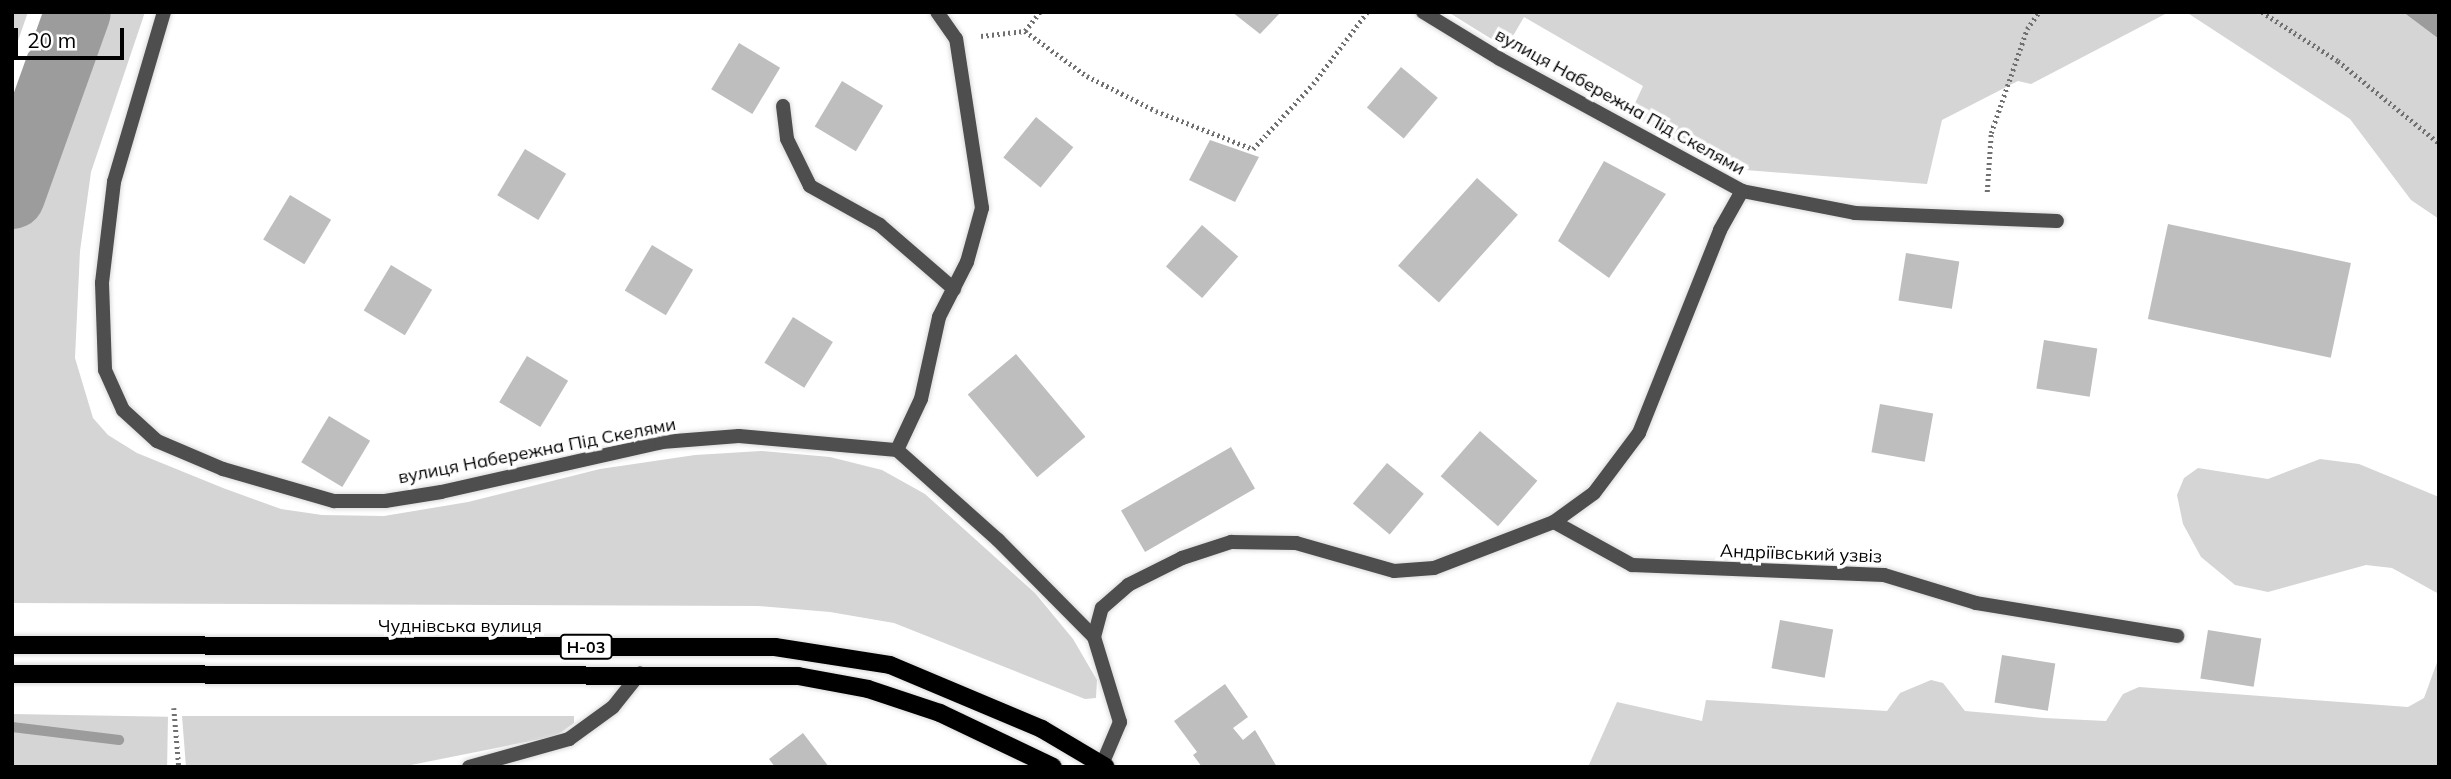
<!DOCTYPE html>
<meta charset="utf-8">
<style>
body{margin:0}
#map{position:relative;width:2451px;height:779px;overflow:hidden;background:#fff;font-family:Mulish,sans-serif}
div>[style]{position:absolute}
.green>*{inset:0;background:#d5d5d5;transform-origin:0 0}
.water>*{inset:0;background:#9c9c9c}
.stream>*{height:10px;margin:-5px;padding:0 5px;transform-origin:5px;border-radius:5px;background:#9c9c9c}
.river>*{height:66px;margin:-33px;padding:0 33px;transform-origin:33px;border-radius:33px;background:#9c9c9c}
.building>*{inset:0;background:#bebebe;transform-origin:0 0}
.path>*{height:4.5px;margin-top:-2.25px;transform-origin:0;background:repeating-linear-gradient(90deg,#707070 0 2px,transparent 0 5.5px)}
.roads{filter:drop-shadow(0 0 2px #dbdbdb) drop-shadow(0 0 2px #dbdbdb)}
.lane>*{height:14px;margin:-7px;padding:0 7px;transform-origin:7px;border-radius:7px;background:#4e4e4e}
.street>*{height:14px;margin:-7px;padding:0 7px;transform-origin:7px;border-radius:7px;background:#4e4e4e}
.primary>*{height:18px;margin:-9px;padding:0 9px;transform-origin:9px;border-radius:9px;background:#000}
span{translate:-50% -50%;white-space:nowrap;text-align:center;line-height:1.15;-webkit-text-stroke:7px #fff;paint-order:stroke}
.shield-label span{padding:2px 5px;background:#fff;border:2px solid;border-radius:5px;-webkit-text-stroke-width:0}
.shield-label{font-size:16px;color:#000;font-weight:700}
.street-label{font-size:18px;color:#000}
.frame{position:absolute;inset:0;border:14px solid #000;pointer-events:none}
.scale{position:absolute;left:14px;top:28px;width:110px;height:32px;box-sizing:border-box;border:4px solid #000;border-top:0;padding-left:9px;font-size:21px;line-height:24px;white-space:nowrap;color:#000;-webkit-text-stroke:5px #fff;paint-order:stroke}
</style>
<div id="map">
<div class="green">
<i style="clip-path:polygon(12px 12px,28px 12px,12px 58px)"></i>
<i style="clip-path:polygon(104px 12px,145px 12px,91px 172px,80px 251px,75px 358px,93px 418px,108px 435px,137px 453px,223px 488px,281px 509px,322px 515px,384px 516px,468px 502px,600px 469px,695px 455px,761px 451px,830px 457px,882px 470px,925px 494px,1035px 593px,1073px 639px,1097px 680px,1096px 698px,1085px 699px,894px 623px,830px 612px,758px 606px,12px 603px,12px 220px,38px 188px,54px 104px)"></i>
<i style="clip-path:polygon(1448px 12px,2169px 12px,2031px 84px,2018px 81px,1942px 120px,1927px 184px,1733px 169px,1702px 157px,1630px 114px,1643px 86px,1524px 17px,1506px 48px)"></i>
<i style="clip-path:polygon(2186px 12px,2403px 12px,2439px 39px,2439px 219px,2411px 200px,2350px 119px)"></i>
<i style="clip-path:polygon(2320px 459px,2359px 464px,2439px 497px,2439px 594px,2392px 568px,2366px 565px,2268px 592px,2235px 585px,2201px 557px,2183px 524px,2177px 495px,2184px 478px,2198px 468px,2268px 479px)"></i>
<i style="clip-path:polygon(2439px 657px,2439px 767px,1588px 767px,1617px 702px,1702px 721px,1706px 700px,1887px 711px,1900px 693px,1931px 680px,1943px 683px,1965px 711px,2044px 718px,2106px 721px,2123px 694px,2139px 687px,2408px 707px,2424px 698px)"></i>
<i style="left:12px;top:714px;width:156px;height:53px;rotate:1deg"></i>
<i style="clip-path:polygon(182px 716px,574px 716px,574px 723px,556px 736px,401px 767px,186px 767px)"></i>
</div>
<div class="water">
<i style="clip-path:polygon(2403px 12px,2439px 12px,2439px 39px)"></i>
</div>
<div class="stream">
<i style="left:12px;top:727px;width:108px;rotate:6.9deg"></i>
</div>
<div class="river">
<i style="left:12px;top:196px;width:195px;rotate:-70.3deg"></i>
</div>
<div class="building">
<i style="clip-path:polygon(1232px 12px,1281px 12px,1260px 34px)"></i>
<i style="left:739px;top:43px;width:48px;height:54px;rotate:31deg"></i>
<i style="left:1401px;top:67px;width:48px;height:53px;rotate:40deg"></i>
<i style="left:842px;top:81px;width:48px;height:53px;rotate:31deg"></i>
<i style="left:1036px;top:117px;width:48px;height:52px;rotate:39deg"></i>
<i style="clip-path:polygon(1210px 140px,1259px 157px,1235px 202px,1189px 180px)"></i>
<i style="left:525px;top:149px;width:48px;height:54px;rotate:31deg"></i>
<i style="clip-path:polygon(1604px 161px,1666px 194px,1609px 278px,1558px 241px)"></i>
<i style="left:1477px;top:178px;width:55px;height:118px;rotate:42deg"></i>
<i style="left:290px;top:195px;width:48px;height:52px;rotate:31deg"></i>
<i style="left:2168px;top:224px;width:187px;height:97px;rotate:12deg"></i>
<i style="left:1202px;top:225px;width:48px;height:55px;rotate:41deg"></i>
<i style="left:652px;top:245px;width:48px;height:53px;rotate:31deg"></i>
<i style="left:1906px;top:253px;width:54px;height:48px;rotate:9deg"></i>
<i style="left:391px;top:265px;width:48px;height:53px;rotate:31deg"></i>
<i style="left:793px;top:317px;width:47px;height:54px;rotate:32deg"></i>
<i style="left:2044px;top:340px;width:54px;height:49px;rotate:9deg"></i>
<i style="left:1016px;top:354px;width:108px;height:63px;rotate:50deg"></i>
<i style="left:527px;top:356px;width:48px;height:54px;rotate:31deg"></i>
<i style="left:1880px;top:404px;width:54px;height:49px;rotate:10deg"></i>
<i style="left:329px;top:416px;width:48px;height:54px;rotate:31deg"></i>
<i style="left:1480px;top:431px;width:76px;height:60px;rotate:41deg"></i>
<i style="left:1231px;top:447px;width:48px;height:127px;rotate:60deg"></i>
<i style="left:1387px;top:463px;width:48px;height:53px;rotate:40deg"></i>
<i style="left:1780px;top:620px;width:54px;height:49px;rotate:10deg"></i>
<i style="left:2208px;top:630px;width:54px;height:49px;rotate:9deg"></i>
<i style="left:2002px;top:655px;width:54px;height:48px;rotate:9deg"></i>
<i style="clip-path:polygon(1225px 684px,1248px 717px,1233px 728px,1243px 740px,1255px 730px,1277px 767px,1202px 767px,1193px 755px,1197px 752px,1174px 721px)"></i>
<i style="clip-path:polygon(803px 733px,829px 767px,775px 767px,769px 759px)"></i>
</div>
<div class="path">
<i style="left:2262px;top:12px;width:90px;rotate:32.8deg"></i>
<i style="left:2338px;top:61px;width:130px;rotate:39.1deg"></i>
<i style="left:1025px;top:31px;width:77px;rotate:36deg"></i>
<i style="left:1087px;top:76px;width:77px;rotate:26.9deg"></i>
<i style="left:1156px;top:111px;width:104px;rotate:21.4deg"></i>
<i style="left:1253px;top:149px;width:88px;rotate:-47.3deg"></i>
<i style="left:1313px;top:84px;width:90px;rotate:-53.1deg"></i>
<i style="left:981px;top:36px;width:44px;rotate:-6.5deg"></i>
<i style="left:1025px;top:31px;width:24px;rotate:-52deg"></i>
<i style="left:1987px;top:192px;width:59px;rotate:-86.1deg"></i>
<i style="left:1991px;top:133px;width:110px;rotate:-70.9deg"></i>
<i style="left:2027px;top:29px;width:21px;rotate:-55deg"></i>
<i style="left:174px;top:708px;width:59px;rotate:85.2deg"></i>
</div>
<div class="roads">
<div class="lane">
<i style="left:783px;top:106px;width:33px;rotate:83deg"></i>
<i style="left:787px;top:139px;width:52px;rotate:63.9deg"></i>
<i style="left:810px;top:186px;width:80px;rotate:29.1deg"></i>
<i style="left:880px;top:225px;width:98px;rotate:40.9deg"></i>
<i style="left:897px;top:450px;width:56px;rotate:-64.8deg"></i>
<i style="left:921px;top:399px;width:84px;rotate:-77.6deg"></i>
<i style="left:939px;top:317px;width:62px;rotate:-63deg"></i>
<i style="left:967px;top:262px;width:56px;rotate:-74.5deg"></i>
<i style="left:982px;top:208px;width:171px;rotate:-98.7deg"></i>
<i style="left:956px;top:39px;width:33px;rotate:-125deg"></i>
</div>
<div class="street">
<i style="left:164px;top:12px;width:177px;rotate:106.4deg"></i>
<i style="left:114px;top:182px;width:102px;rotate:96.8deg"></i>
<i style="left:102px;top:283px;width:87px;rotate:88deg"></i>
<i style="left:105px;top:370px;width:44px;rotate:65.8deg"></i>
<i style="left:123px;top:410px;width:46px;rotate:42.4deg"></i>
<i style="left:157px;top:441px;width:72px;rotate:23deg"></i>
<i style="left:223px;top:469px;width:116px;rotate:16.1deg"></i>
<i style="left:334px;top:501px;width:51px"></i>
<i style="left:385px;top:501px;width:57px;rotate:-9.1deg"></i>
<i style="left:441px;top:492px;width:227px;rotate:-12.7deg"></i>
<i style="left:662px;top:442px;width:77px;rotate:-4.5deg"></i>
<i style="left:739px;top:436px;width:159px;rotate:5.1deg"></i>
<i style="left:897px;top:450px;width:135px;rotate:41.7deg"></i>
<i style="left:998px;top:540px;width:136px;rotate:45.3deg"></i>
<i style="left:1094px;top:637px;width:89px;rotate:73deg"></i>
<i style="left:1120px;top:722px;width:49px;rotate:112.9deg"></i>
<i style="left:1423px;top:12px;width:90px;rotate:31.4deg"></i>
<i style="left:1500px;top:59px;width:276px;rotate:28.6deg"></i>
<i style="left:1742px;top:191px;width:115px;rotate:11deg"></i>
<i style="left:1855px;top:213px;width:202px;rotate:2.3deg"></i>
<i style="left:1554px;top:522px;width:89px;rotate:28.9deg"></i>
<i style="left:1632px;top:565px;width:252px;rotate:2.3deg"></i>
<i style="left:1884px;top:575px;width:96px;rotate:16.9deg"></i>
<i style="left:1976px;top:603px;width:204px;rotate:9.3deg"></i>
<i style="left:1094px;top:637px;width:30px;rotate:-75deg"></i>
<i style="left:1102px;top:608px;width:35px;rotate:-41deg"></i>
<i style="left:1128px;top:585px;width:60px;rotate:-26.6deg"></i>
<i style="left:1182px;top:558px;width:52px;rotate:-18.1deg"></i>
<i style="left:1231px;top:542px;width:65px;rotate:0.9deg"></i>
<i style="left:1296px;top:543px;width:102px;rotate:15.9deg"></i>
<i style="left:1394px;top:571px;width:40px;rotate:-4.3deg"></i>
<i style="left:1434px;top:568px;width:129px;rotate:-21deg"></i>
<i style="left:1554px;top:522px;width:49px;rotate:-35.9deg"></i>
<i style="left:1594px;top:493px;width:75px;rotate:-53.1deg"></i>
<i style="left:1639px;top:433px;width:219px;rotate:-68.2deg"></i>
<i style="left:1720px;top:230px;width:45px;rotate:-60.6deg"></i>
<i style="left:469px;top:767px;width:104px;rotate:-15.6deg"></i>
<i style="left:569px;top:739px;width:54px;rotate:-36deg"></i>
<i style="left:613px;top:707px;width:43px;rotate:-51.5deg"></i>
</div>
<div class="primary">
<i style="left:12px;top:645px;width:763px;rotate:0.15deg"></i>
<i style="left:775px;top:647px;width:116px;rotate:8.9deg"></i>
<i style="left:890px;top:665px;width:165px;rotate:22.8deg"></i>
<i style="left:1042px;top:729px;width:74px;rotate:30.7deg"></i>
<i style="left:12px;top:674px;width:786px;rotate:0.15deg"></i>
<i style="left:798px;top:676px;width:71px;rotate:10.5deg"></i>
<i style="left:868px;top:689px;width:76px;rotate:18.4deg"></i>
<i style="left:940px;top:713px;width:125px;rotate:25.5deg"></i>
</div>
</div>
<div class="shield-label">
<span style="left:586px;top:647px">Н-03</span>
</div>
<div class="street-label">
<span style="left:1620px;top:102px;rotate:29deg">вулиця Набережна Під Скелями</span>
<span style="left:537px;top:451px;rotate:-11deg">вулиця Набережна Під Скелями</span>
<span style="left:1801px;top:554px;rotate:2deg">Андріївський узвіз</span>
<span style="left:460px;top:626px">Чуднівська вулиця</span>
</div>
<div class="frame"></div>
<div class="scale">20 m</div>
</div>
